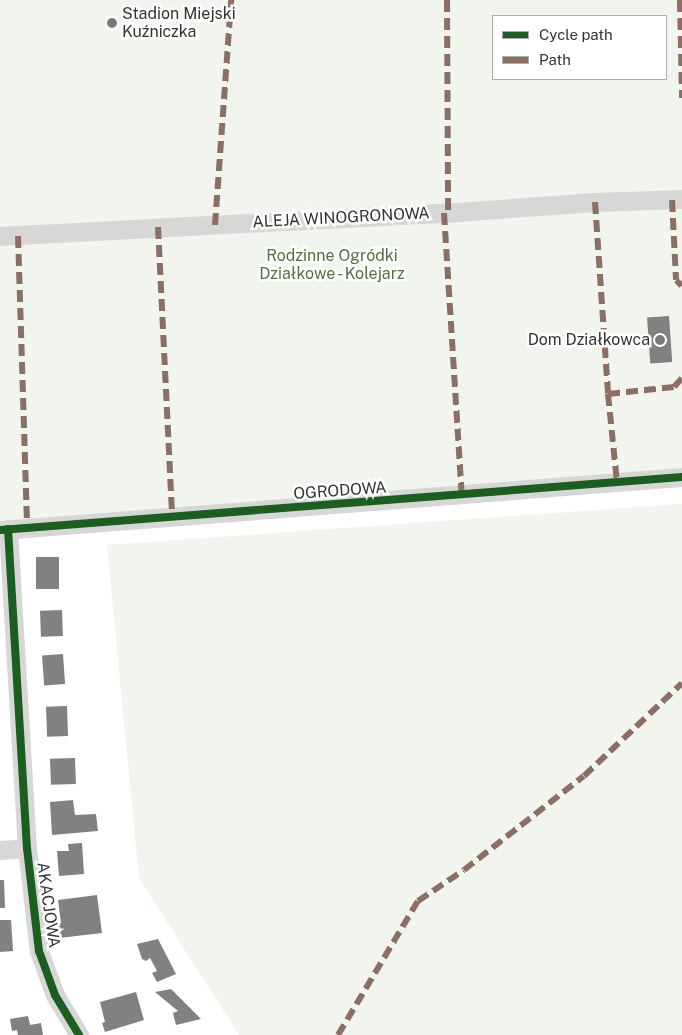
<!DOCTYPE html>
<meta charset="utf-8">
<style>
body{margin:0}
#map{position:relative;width:682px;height:1035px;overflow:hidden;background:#fff;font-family:"Public Sans",sans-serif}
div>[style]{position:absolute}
.green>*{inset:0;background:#f1f5ed}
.building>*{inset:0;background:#818181;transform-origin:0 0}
.minor>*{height:19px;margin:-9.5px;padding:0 9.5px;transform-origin:9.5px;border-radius:9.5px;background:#d7d7d7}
.quiet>*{height:6px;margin-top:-3px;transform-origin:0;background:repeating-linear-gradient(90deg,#8d6e63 0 12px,transparent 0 18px)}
.cycleway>*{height:8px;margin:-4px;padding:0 4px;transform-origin:4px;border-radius:4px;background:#1b5e20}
.dots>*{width:14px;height:14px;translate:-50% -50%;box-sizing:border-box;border:2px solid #fff;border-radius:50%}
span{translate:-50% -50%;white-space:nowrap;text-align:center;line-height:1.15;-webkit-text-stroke:5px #fff;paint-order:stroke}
.poi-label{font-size:16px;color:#333}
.left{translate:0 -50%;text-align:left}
.right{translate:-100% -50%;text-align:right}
.street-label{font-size:16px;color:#333}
.park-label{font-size:16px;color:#56703f}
.legend{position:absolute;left:492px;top:15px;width:175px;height:65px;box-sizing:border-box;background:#fff;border:1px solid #adadad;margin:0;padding:6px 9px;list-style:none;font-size:15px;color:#333}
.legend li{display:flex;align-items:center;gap:10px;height:25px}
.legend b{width:25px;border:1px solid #adadad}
</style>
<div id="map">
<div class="green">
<i style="clip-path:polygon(evenodd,0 0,682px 0,682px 484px,0 530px,0 0,493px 16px,666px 16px,666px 79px,493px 79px,493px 16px)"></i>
<i style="clip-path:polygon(682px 504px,682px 1035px,239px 1035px,139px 878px,107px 545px)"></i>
</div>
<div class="building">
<i style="left:669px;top:316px;width:46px;height:22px;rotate:86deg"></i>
<i style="left:36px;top:557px;width:23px;height:32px"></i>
<i style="left:62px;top:610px;width:26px;height:22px;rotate:88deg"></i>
<i style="left:63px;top:654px;width:30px;height:21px;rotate:86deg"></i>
<i style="left:67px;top:706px;width:30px;height:21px;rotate:88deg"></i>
<i style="left:75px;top:758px;width:26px;height:25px;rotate:88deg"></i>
<i style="clip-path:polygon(73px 800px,75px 815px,96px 814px,98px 831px,52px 835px,50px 802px)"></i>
<i style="clip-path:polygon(82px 843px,84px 874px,59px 876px,57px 851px,69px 851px,68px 844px)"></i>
<i style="clip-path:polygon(0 880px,4px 880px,5px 908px,0 908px)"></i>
<i style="clip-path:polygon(97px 895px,102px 933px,59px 938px,58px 924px,61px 923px,58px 900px)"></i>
<i style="clip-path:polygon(0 920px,11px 920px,13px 951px,0 952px)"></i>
<i style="clip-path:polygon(158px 939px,176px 974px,157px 982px,152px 973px,157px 971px,150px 958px,146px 961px,142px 959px,137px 944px)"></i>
<i style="clip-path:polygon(171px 989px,201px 1019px,176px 1025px,173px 1013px,178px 1011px,155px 992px)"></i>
<i style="clip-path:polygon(136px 992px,144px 1020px,105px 1032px,102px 1023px,105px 1022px,100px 1002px)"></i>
<i style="clip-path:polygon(28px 1016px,30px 1025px,41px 1023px,43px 1035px,18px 1035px,17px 1030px,12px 1031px,10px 1019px)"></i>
</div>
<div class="minor">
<i style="left:0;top:236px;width:445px;rotate:-3deg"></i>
<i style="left:444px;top:213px;width:151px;rotate:-4.2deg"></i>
<i style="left:595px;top:202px;width:87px;rotate:-2deg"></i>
<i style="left:8px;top:529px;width:320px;rotate:86.6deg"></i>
<i style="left:27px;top:848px;width:104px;rotate:83.4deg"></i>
<i style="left:39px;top:951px;width:47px;rotate:70deg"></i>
<i style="left:55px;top:995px;width:47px;rotate:59deg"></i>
<i style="left:0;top:530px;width:684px;rotate:-4.44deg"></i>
<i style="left:0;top:850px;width:27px;rotate:-4deg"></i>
</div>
<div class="quiet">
<i style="left:447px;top:0;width:213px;rotate:89.7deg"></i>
<i style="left:680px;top:0;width:98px;rotate:88.8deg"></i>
<i style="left:672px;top:200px;width:80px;rotate:87.1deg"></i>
<i style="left:676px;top:280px;width:8px;rotate:45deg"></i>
<i style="left:595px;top:202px;width:192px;rotate:86.1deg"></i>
<i style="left:608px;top:394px;width:89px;rotate:84.2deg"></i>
<i style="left:444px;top:213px;width:284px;rotate:86.4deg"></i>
<i style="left:215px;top:225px;width:226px;rotate:-85.9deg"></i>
<i style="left:158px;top:227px;width:289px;rotate:87.2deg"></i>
<i style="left:18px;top:236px;width:291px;rotate:88.2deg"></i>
<i style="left:608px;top:394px;width:66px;rotate:-6.1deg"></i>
<i style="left:674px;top:387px;width:12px;rotate:-48deg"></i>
<i style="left:338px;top:1035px;width:156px;rotate:-59.2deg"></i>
<i style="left:418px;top:901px;width:55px;rotate:-34deg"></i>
<i style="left:464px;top:870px;width:152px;rotate:-38.1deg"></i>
<i style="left:584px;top:776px;width:135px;rotate:-43.5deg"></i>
</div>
<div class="cycleway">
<i style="left:8px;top:529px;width:320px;rotate:86.6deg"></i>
<i style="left:27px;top:848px;width:104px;rotate:83.4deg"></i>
<i style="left:39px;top:951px;width:47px;rotate:70deg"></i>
<i style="left:55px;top:995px;width:47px;rotate:59deg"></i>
<i style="left:0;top:530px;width:684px;rotate:-4.44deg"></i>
</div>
<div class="dots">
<i style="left:112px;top:23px;background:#7a7a7a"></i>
<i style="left:660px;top:340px;background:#7a7a7a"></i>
</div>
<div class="poi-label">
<span class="left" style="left:122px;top:23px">Stadion Miejski<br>Kuźniczka</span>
<span class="right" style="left:650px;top:340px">Dom Działkowca</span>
</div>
<div class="street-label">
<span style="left:341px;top:218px;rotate:-3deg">ALEJA WINOGRONOWA</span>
<span style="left:340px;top:491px;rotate:-4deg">OGRODOWA</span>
<span style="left:48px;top:905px;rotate:82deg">AKACJOWA</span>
</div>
<div class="park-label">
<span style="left:332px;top:265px">Rodzinne Ogródki<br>Działkowe - Kolejarz</span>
</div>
<ul class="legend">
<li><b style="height:6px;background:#1b5e20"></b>Cycle path</li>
<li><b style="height:6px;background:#8d6e63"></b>Path</li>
</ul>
</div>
